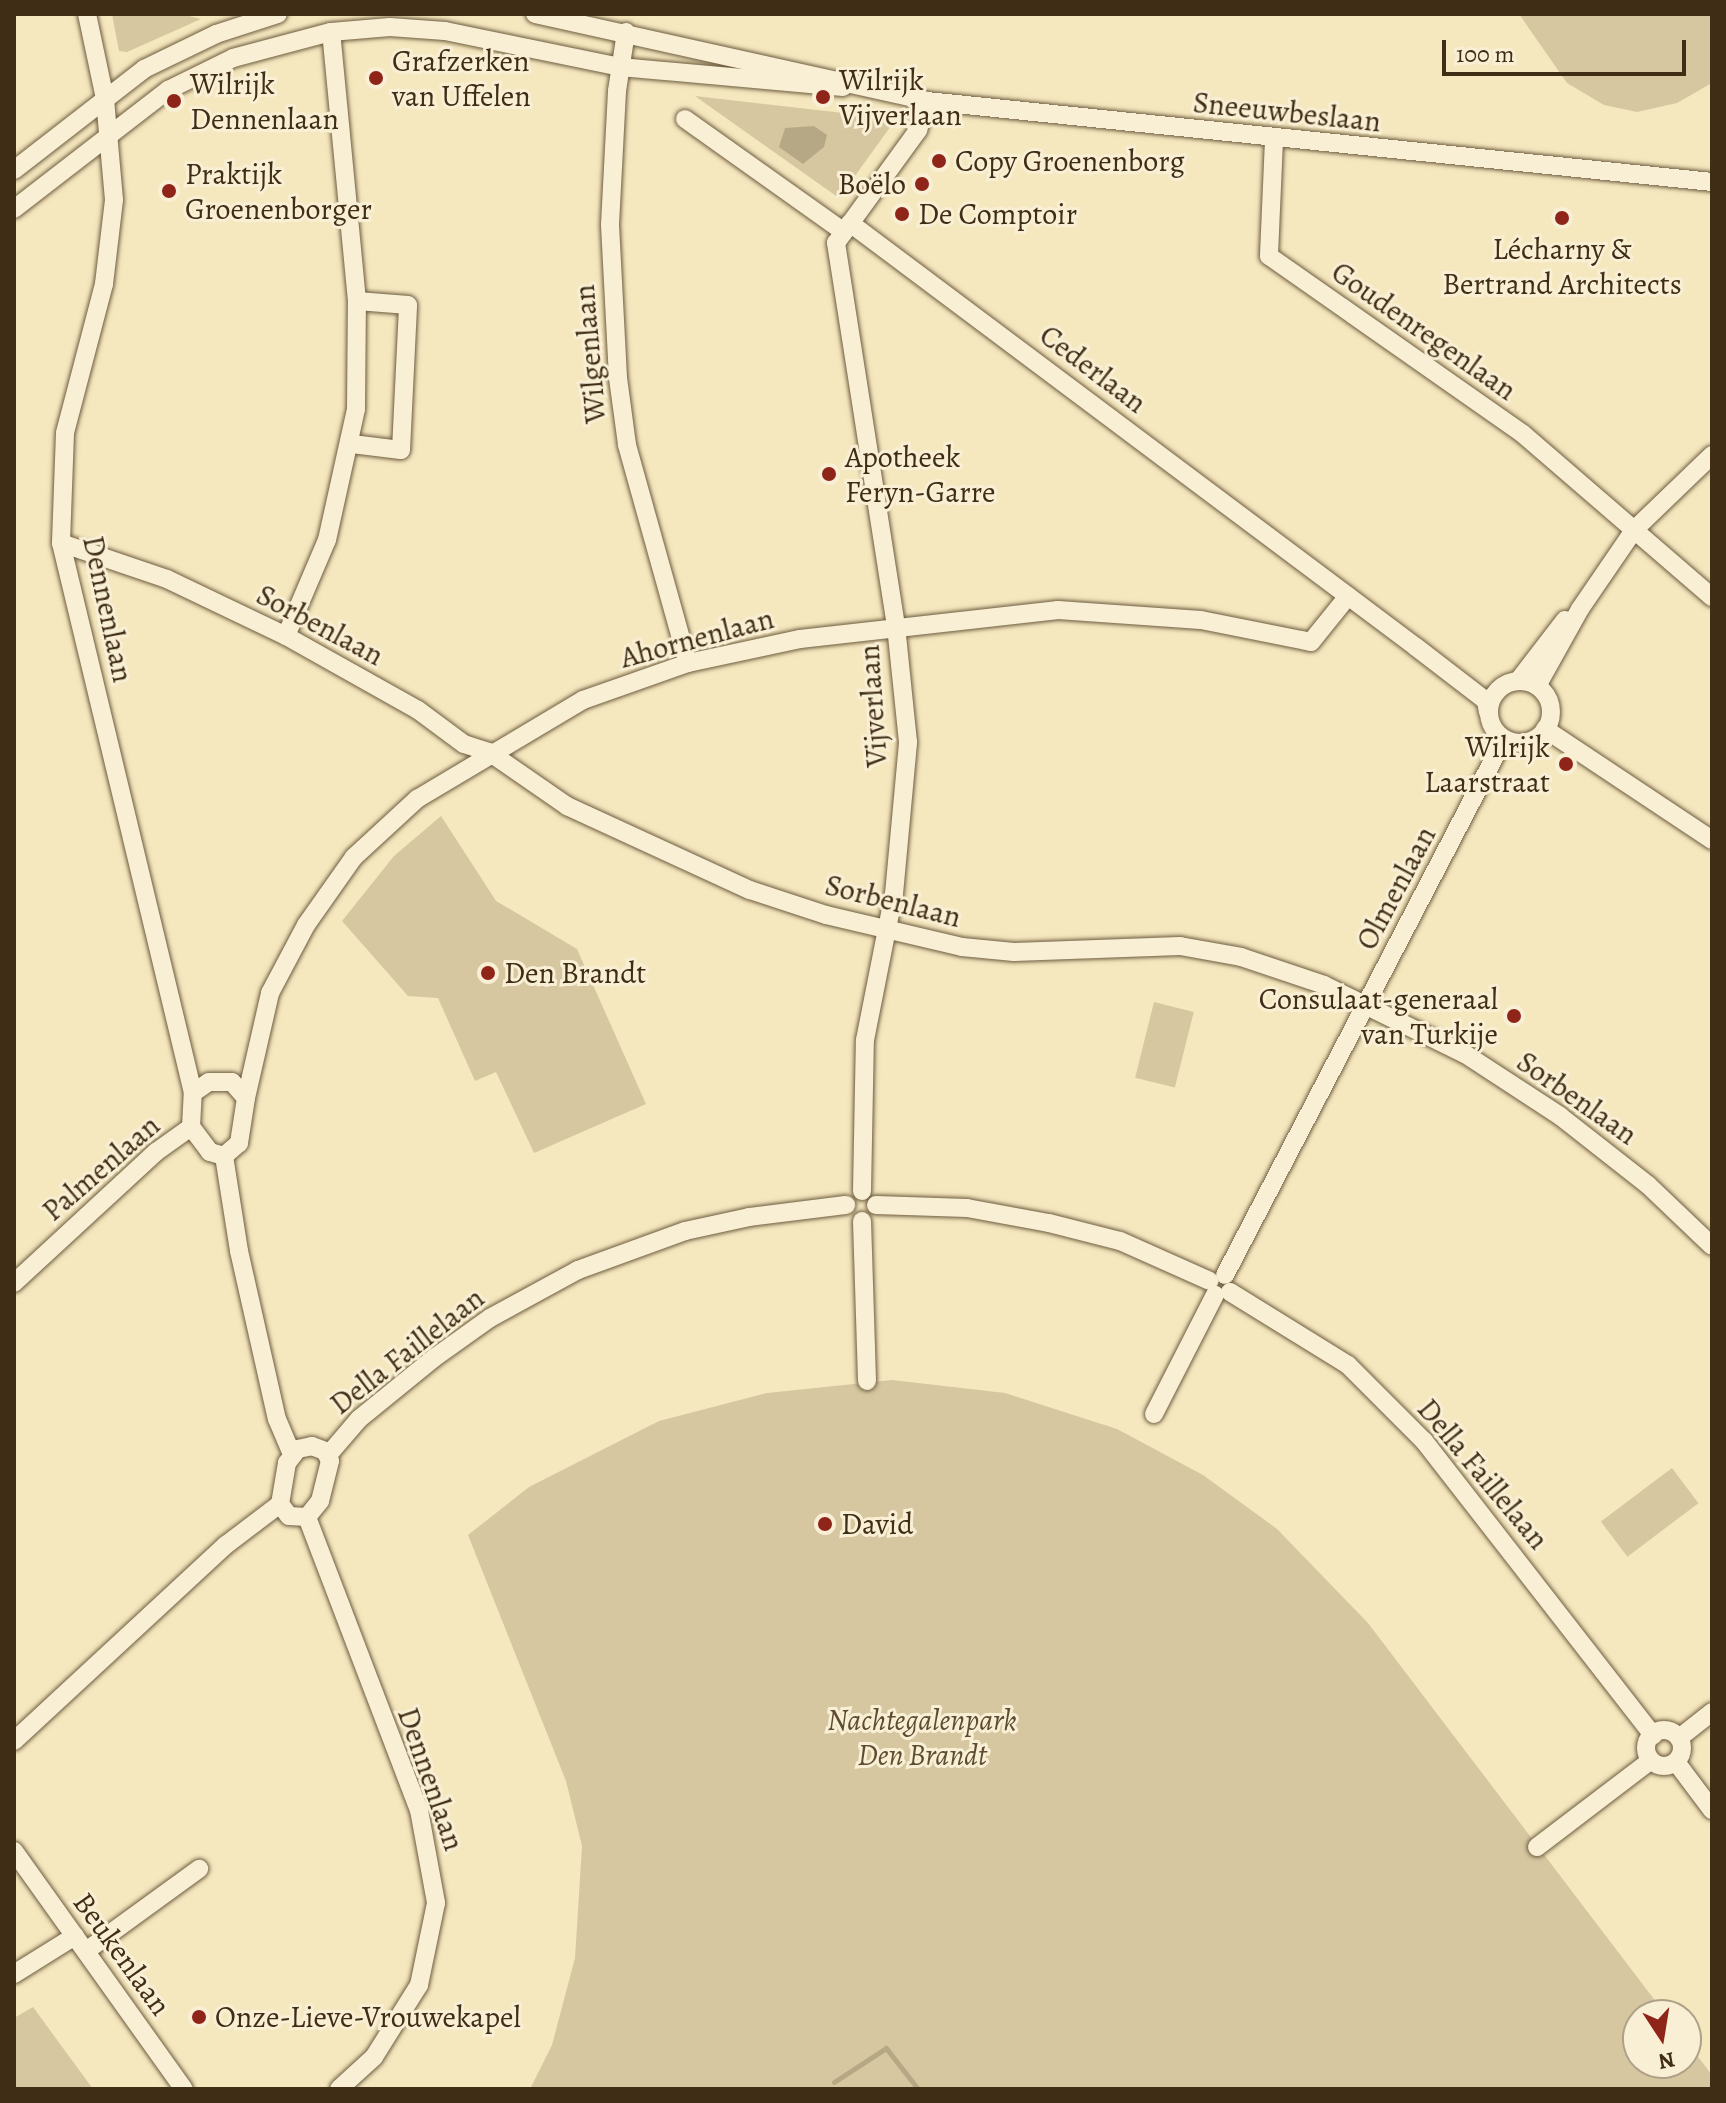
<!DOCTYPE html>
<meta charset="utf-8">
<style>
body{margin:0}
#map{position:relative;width:1726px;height:2103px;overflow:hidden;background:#f5e7be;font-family:Alegreya,serif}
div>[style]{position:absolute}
.green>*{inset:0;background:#d6c7a1;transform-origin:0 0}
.water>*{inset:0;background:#b7a885}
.stream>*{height:5px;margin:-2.5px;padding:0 2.5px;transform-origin:2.5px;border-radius:2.5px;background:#b7a885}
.roads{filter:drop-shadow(0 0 2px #6d5c3f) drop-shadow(0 0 2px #6d5c3f)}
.minor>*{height:18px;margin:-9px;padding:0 9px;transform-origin:9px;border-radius:9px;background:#f8efd5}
.minor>.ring{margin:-9px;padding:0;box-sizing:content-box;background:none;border:18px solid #f8efd5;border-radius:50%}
.dots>*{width:22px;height:22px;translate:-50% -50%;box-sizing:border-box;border:4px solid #f8efd5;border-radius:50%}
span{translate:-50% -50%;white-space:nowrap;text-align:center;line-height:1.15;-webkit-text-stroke:6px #f8efd5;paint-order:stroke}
.poi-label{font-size:30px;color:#402d15}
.left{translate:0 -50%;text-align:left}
.right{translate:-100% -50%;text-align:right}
.street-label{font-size:30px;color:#402d15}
.park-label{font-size:30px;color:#5e4c31;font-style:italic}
.frame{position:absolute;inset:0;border:16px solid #402d15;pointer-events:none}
.north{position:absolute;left:1622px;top:1999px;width:80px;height:80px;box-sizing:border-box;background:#f8efd5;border:2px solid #aea188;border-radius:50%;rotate:168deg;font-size:22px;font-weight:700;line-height:32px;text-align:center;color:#402d15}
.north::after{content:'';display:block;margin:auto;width:28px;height:36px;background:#8f2418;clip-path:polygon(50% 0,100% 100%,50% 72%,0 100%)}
.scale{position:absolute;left:1442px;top:40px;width:244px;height:36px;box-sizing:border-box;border:4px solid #402d15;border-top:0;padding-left:10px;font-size:24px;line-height:28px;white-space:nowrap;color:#402d15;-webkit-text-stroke:6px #f8efd5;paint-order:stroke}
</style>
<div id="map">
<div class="green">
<i style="clip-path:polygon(112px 14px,181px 14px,201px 19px,127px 52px,119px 51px)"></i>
<i style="clip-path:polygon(1519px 14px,1712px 14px,1712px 83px,1677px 103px,1637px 112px,1604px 105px,1567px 83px)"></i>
<i style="clip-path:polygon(695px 96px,896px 119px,839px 198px)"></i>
<i style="clip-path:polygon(441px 816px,496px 901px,577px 949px,646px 1104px,534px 1153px,496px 1072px,475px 1081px,438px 998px,408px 996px,342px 921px,394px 856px)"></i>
<i style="left:1154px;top:1002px;width:41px;height:78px;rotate:14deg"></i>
<i style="clip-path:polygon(892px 1380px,1005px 1393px,1117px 1429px,1203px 1475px,1277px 1529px,1368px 1623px,1666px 2015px,1638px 2015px,1638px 2063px,1686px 2063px,1686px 2041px,1712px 2075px,1712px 2089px,530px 2089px,552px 2045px,575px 1958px,582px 1846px,566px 1781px,468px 1535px,529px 1487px,659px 1421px,767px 1393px)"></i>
<i style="left:1672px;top:1468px;width:44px;height:89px;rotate:53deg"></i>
<i style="clip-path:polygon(33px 2007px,93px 2089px,14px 2089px,14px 2018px)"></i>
</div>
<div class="water">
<i style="clip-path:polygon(814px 126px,827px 135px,824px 147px,803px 164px,779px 147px,785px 128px)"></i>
</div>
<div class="stream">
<i style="left:834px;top:2082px;width:62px;rotate:-33.2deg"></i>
<i style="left:886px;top:2048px;width:52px;rotate:52deg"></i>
</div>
<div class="roads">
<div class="minor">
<i style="left:87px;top:14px;width:87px;rotate:78deg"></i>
<i style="left:105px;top:99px;width:101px;rotate:84.9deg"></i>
<i style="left:114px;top:200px;width:85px;rotate:96.8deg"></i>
<i style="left:104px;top:284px;width:154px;rotate:104.7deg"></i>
<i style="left:65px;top:433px;width:110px;rotate:92.1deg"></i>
<i style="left:61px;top:543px;width:566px;rotate:76.5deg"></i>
<i style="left:535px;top:14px;width:402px;rotate:12.5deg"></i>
<i style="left:927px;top:101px;width:789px;rotate:5.89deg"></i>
<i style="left:626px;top:32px;width:60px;rotate:98.7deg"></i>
<i style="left:617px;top:91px;width:134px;rotate:93deg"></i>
<i style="left:610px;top:225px;width:153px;rotate:87deg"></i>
<i style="left:618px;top:378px;width:68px;rotate:82.3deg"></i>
<i style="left:627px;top:445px;width:226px;rotate:74.4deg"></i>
<i style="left:685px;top:119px;width:195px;rotate:35.4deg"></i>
<i style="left:1274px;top:140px;width:116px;rotate:92.5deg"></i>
<i style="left:1269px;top:256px;width:310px;rotate:35deg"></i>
<i style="left:1523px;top:434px;width:250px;rotate:40.8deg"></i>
<i style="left:14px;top:170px;width:165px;rotate:-37.8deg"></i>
<i style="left:144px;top:69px;width:80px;rotate:-25.9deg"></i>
<i style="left:216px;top:34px;width:65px;rotate:-17.9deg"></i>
<i style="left:14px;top:209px;width:195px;rotate:-37.7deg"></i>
<i style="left:168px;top:90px;width:72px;rotate:-26.2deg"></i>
<i style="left:233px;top:58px;width:101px;rotate:-14.9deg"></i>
<i style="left:331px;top:32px;width:59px;rotate:-4.8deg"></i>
<i style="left:390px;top:27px;width:55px;rotate:4.2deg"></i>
<i style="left:445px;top:31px;width:179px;rotate:11.6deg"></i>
<i style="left:620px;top:67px;width:224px;rotate:5.1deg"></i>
<i style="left:850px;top:223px;width:707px;rotate:36.84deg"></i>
<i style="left:1416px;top:647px;width:88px;rotate:37.6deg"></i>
<i style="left:1486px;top:701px;width:11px;rotate:80deg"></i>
<i style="left:352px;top:444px;width:49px;rotate:7deg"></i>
<i style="left:401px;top:450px;width:145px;rotate:-87.2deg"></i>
<i style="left:408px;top:305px;width:51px;rotate:-175.5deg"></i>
<i style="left:61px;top:543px;width:112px;rotate:18.8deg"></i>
<i style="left:167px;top:579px;width:132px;rotate:25.6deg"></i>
<i style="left:286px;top:636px;width:151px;rotate:29.3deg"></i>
<i style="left:418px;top:710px;width:57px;rotate:36.5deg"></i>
<i style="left:464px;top:744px;width:26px;rotate:18deg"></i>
<i style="left:489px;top:752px;width:95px;rotate:34.7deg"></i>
<i style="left:567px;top:806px;width:201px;rotate:24.7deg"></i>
<i style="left:750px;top:890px;width:80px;rotate:18.2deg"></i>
<i style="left:826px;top:915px;width:140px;rotate:13.2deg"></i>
<i style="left:962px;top:947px;width:52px;rotate:5.5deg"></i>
<i style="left:1014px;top:952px;width:166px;rotate:-2.1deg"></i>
<i style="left:1180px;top:946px;width:62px;rotate:10.2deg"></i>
<i style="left:1241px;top:957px;width:88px;rotate:18.6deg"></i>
<i style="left:1324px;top:985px;width:157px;rotate:26.1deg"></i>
<i style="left:1465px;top:1054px;width:113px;rotate:33.1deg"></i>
<i style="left:1560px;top:1116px;width:112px;rotate:38.1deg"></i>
<i style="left:1648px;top:1185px;width:88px;rotate:43.6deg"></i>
<i style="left:286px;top:636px;width:104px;rotate:-66.9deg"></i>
<i style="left:327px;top:540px;width:134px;rotate:-77.5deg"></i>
<i style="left:356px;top:409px;width:108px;rotate:-89.5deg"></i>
<i style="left:357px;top:301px;width:270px;rotate:-95.5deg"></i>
<i style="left:1518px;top:681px;width:77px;rotate:-52.4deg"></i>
<i class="ring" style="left:1489px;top:681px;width:44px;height:44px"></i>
<i style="left:1537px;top:686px;width:88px;rotate:-60.8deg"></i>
<i style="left:1580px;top:609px;width:96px;rotate:-55.6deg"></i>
<i style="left:1634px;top:530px;width:108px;rotate:-43.9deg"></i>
<i style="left:1545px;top:729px;width:201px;rotate:33.6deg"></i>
<i style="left:209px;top:1082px;width:23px"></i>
<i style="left:232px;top:1082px;width:21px;rotate:49deg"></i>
<i style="left:246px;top:1098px;width:46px;rotate:98.8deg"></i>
<i style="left:239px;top:1143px;width:20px;rotate:139deg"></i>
<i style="left:224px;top:1156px;width:15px;rotate:-164deg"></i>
<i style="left:210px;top:1152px;width:31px;rotate:-127deg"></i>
<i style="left:191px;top:1127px;width:34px;rotate:-87deg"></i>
<i style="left:193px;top:1093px;width:19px;rotate:-35deg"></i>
<i style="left:246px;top:1098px;width:108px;rotate:-77.1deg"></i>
<i style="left:270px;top:993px;width:77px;rotate:-62.1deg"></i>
<i style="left:306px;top:925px;width:83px;rotate:-54.8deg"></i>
<i style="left:354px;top:857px;width:86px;rotate:-42.6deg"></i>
<i style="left:417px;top:799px;width:193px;rotate:-30.8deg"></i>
<i style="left:583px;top:700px;width:111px;rotate:-19.4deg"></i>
<i style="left:688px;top:663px;width:115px;rotate:-12.1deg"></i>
<i style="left:800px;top:639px;width:260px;rotate:-6.4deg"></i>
<i style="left:1058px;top:610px;width:143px;rotate:4deg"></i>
<i style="left:1201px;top:620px;width:112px;rotate:11.3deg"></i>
<i style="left:1311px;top:642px;width:59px;rotate:-51.2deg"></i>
<i style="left:224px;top:1156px;width:96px;rotate:81deg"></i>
<i style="left:239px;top:1251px;width:172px;rotate:77.3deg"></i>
<i style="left:277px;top:1419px;width:38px;rotate:67deg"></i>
<i style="left:862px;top:1191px;width:151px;rotate:-88.9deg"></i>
<i style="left:865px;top:1040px;width:149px;rotate:-78.8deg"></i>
<i style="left:894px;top:894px;width:153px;rotate:-84.7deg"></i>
<i style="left:908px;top:742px;width:117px;rotate:-95.9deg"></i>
<i style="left:896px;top:626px;width:388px;rotate:-98.9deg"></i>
<i style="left:836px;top:243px;width:140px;rotate:-54deg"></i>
<i style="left:918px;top:130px;width:30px;rotate:-73deg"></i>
<i style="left:876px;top:1205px;width:91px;rotate:1.9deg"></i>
<i style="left:967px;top:1208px;width:83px;rotate:10.4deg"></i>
<i style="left:1049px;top:1223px;width:73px;rotate:14.2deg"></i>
<i style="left:1120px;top:1241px;width:98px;rotate:24deg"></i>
<i style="left:862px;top:1221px;width:160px;rotate:88.2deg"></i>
<i style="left:1225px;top:1275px;width:604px;rotate:-62.5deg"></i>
<i style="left:14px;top:1283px;width:193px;rotate:-42.7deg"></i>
<i style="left:156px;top:1152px;width:43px;rotate:-35.5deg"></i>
<i style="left:1230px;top:1292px;width:139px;rotate:31.7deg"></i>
<i style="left:1348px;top:1365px;width:107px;rotate:45deg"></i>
<i style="left:1424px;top:1441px;width:373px;rotate:52.1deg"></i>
<i style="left:1154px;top:1414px;width:134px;rotate:-62.9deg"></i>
<i style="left:312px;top:1446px;width:14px;rotate:21deg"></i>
<i style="left:325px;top:1451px;width:11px;rotate:63deg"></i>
<i style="left:330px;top:1461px;width:41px;rotate:104deg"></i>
<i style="left:320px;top:1501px;width:21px;rotate:129deg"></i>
<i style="left:307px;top:1517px;width:18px;rotate:-177deg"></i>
<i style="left:289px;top:1516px;width:15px;rotate:-127deg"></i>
<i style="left:280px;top:1504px;width:42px;rotate:-80.3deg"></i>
<i style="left:287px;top:1463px;width:18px;rotate:-52deg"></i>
<i style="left:298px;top:1449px;width:14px;rotate:-12deg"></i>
<i style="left:329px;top:1454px;width:46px;rotate:-49.4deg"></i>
<i style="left:359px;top:1419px;width:97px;rotate:-39.1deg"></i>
<i style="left:434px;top:1358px;width:69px;rotate:-35.5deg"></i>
<i style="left:490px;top:1318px;width:100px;rotate:-28.6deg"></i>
<i style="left:578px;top:1270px;width:114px;rotate:-20deg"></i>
<i style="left:685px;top:1231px;width:66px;rotate:-12.3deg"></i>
<i style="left:749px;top:1217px;width:98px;rotate:-7.1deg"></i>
<i style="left:307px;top:1517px;width:314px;rotate:69.1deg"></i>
<i style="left:419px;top:1810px;width:95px;rotate:79.6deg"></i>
<i style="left:436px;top:1903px;width:84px;rotate:101.7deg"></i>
<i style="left:419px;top:1985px;width:85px;rotate:122deg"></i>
<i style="left:374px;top:2057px;width:47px;rotate:137.6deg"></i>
<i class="ring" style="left:1646px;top:1730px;width:18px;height:18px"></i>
<i style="left:1679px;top:1738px;width:42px;rotate:-38.2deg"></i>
<i style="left:14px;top:1741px;width:289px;rotate:-42.8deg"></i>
<i style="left:226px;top:1545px;width:68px;rotate:-37.2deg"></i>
<i style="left:1676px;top:1762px;width:60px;rotate:53.1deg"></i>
<i style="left:1537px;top:1847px;width:143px;rotate:-37.3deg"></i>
<i style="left:14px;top:1851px;width:292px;rotate:54.5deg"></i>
<i style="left:86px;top:1951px;width:140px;rotate:-36deg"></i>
<i style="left:14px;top:1974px;width:72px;rotate:-31.9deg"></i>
</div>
</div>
<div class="dots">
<i style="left:376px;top:78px;background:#8f2418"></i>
<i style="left:823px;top:97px;background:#8f2418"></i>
<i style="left:174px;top:101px;background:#8f2418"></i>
<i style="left:939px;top:161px;background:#8f2418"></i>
<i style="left:922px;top:184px;background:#8f2418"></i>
<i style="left:169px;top:191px;background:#8f2418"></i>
<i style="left:902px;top:214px;background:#8f2418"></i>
<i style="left:1562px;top:218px;background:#8f2418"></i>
<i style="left:829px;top:474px;background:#8f2418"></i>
<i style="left:1566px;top:764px;background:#8f2418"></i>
<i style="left:488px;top:973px;background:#8f2418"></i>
<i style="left:1514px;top:1016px;background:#8f2418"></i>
<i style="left:825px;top:1524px;background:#8f2418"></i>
<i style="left:199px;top:2017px;background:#8f2418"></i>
</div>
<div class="poi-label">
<span class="left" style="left:392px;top:78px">Grafzerken<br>van Uffelen</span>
<span class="left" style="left:839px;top:97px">Wilrijk<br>Vijverlaan</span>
<span class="left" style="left:190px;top:101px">Wilrijk<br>Dennenlaan</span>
<span class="left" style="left:955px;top:161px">Copy Groenenborg</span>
<span class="left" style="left:185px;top:191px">Praktijk<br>Groenenborger</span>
<span class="right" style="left:906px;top:184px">Boëlo</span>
<span class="left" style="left:918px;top:214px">De Comptoir</span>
<span style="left:1562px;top:266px">Lécharny &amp;<br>Bertrand Architects</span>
<span class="left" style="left:845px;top:474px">Apotheek<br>Feryn-Garre</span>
<span class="right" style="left:1550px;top:764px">Wilrijk<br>Laarstraat</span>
<span class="left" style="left:504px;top:973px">Den Brandt</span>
<span class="right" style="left:1498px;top:1016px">Consulaat-generaal<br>van Turkije</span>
<span class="left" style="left:841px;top:1524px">David</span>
<span class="left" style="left:215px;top:2017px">Onze-Lieve-Vrouwekapel</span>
</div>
<div class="street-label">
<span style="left:1287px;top:112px;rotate:6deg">Sneeuwbeslaan</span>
<span style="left:1424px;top:331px;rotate:35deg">Goudenregenlaan</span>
<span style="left:590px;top:354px;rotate:-95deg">Wilgenlaan</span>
<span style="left:1093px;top:369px;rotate:37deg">Cederlaan</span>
<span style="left:108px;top:609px;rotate:78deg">Dennenlaan</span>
<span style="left:320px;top:625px;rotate:28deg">Sorbenlaan</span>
<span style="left:697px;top:638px;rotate:-15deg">Ahornenlaan</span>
<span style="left:873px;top:706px;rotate:-94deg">Vijverlaan</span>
<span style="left:1396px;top:888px;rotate:-62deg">Olmenlaan</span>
<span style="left:893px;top:901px;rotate:14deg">Sorbenlaan</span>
<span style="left:1577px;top:1098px;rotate:35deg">Sorbenlaan</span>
<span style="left:101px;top:1168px;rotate:-41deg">Palmenlaan</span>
<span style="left:407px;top:1351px;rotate:-38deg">Della Faillelaan</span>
<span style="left:1483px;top:1474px;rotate:50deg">Della Faillelaan</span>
<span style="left:431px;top:1779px;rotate:71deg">Dennenlaan</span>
<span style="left:122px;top:1954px;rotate:54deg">Beukenlaan</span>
</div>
<div class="park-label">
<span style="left:922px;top:1737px">Nachtegalenpark<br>Den Brandt</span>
</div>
<div class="frame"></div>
<div class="north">N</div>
<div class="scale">100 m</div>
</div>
